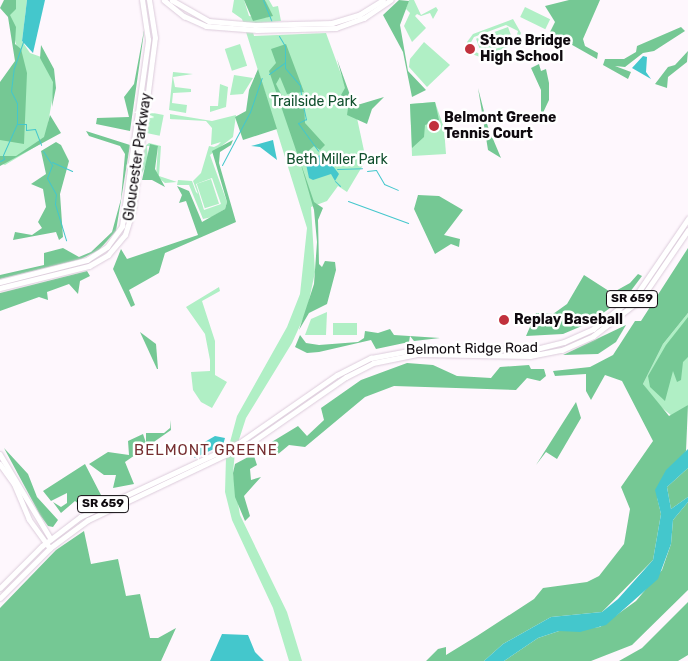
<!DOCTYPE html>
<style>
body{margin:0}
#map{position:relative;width:688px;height:661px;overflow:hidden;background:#fef7fd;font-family:Rubik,sans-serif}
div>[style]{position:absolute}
.green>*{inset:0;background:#b0efc5;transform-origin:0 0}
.forest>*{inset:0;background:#75c894}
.water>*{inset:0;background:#44c7cc}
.stream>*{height:1px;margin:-0.5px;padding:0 0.5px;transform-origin:0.5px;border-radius:0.5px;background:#44c7cc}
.roads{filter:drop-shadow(0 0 1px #dcccdb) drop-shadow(0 0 1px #dcccdb)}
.major>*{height:4.5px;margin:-2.25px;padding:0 2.25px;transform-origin:2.25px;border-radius:2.25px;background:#fff}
.dots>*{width:14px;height:14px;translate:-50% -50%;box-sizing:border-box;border:2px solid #fff;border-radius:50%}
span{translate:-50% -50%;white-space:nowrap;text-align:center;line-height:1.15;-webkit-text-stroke:5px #fff;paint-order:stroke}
.shield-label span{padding:1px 4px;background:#fff;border:1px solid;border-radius:4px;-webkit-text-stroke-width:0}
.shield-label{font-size:12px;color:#0f0a0f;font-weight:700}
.poi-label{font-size:14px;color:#0f0a0f;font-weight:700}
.left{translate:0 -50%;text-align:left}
.park-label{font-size:14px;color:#11502e}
.street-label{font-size:14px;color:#0f0a0f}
.neighbourhood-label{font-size:15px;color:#762f31;letter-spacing:1px}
</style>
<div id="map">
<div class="green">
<i style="clip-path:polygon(12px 0,27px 0,22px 41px,30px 53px,44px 58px,55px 83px,45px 141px,5px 165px,0 163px,0 135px,22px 68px,9px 16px)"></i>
<i style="clip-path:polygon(234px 0,244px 0,249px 16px,264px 18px,271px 16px,265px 0,269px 0,273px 7px,278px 6px,281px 21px,290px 20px,251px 24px,254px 36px,326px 33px,357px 118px,366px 160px,347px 192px,338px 186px,327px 201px,311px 207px,315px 272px,307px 310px,292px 343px,246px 418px,235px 452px,233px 473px,240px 515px,287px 612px,302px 661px,289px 661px,273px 608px,232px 520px,225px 492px,226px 457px,237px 416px,287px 327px,300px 294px,307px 228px,242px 19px,232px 12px)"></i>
<i style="clip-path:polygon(409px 0,414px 0,421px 15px,436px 7px,438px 10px,433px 19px,430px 13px,421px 16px,417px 14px,415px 16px,426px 28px,412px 42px,404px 26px,410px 13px,406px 9px)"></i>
<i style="left:525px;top:7px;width:28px;height:11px;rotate:26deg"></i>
<i style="clip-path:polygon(evenodd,513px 19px,521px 33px,516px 44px,480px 57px,469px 53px,467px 42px,473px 34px,513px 19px,506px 25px,518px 31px,515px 42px,481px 54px,472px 51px,470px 44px,474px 37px,506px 25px)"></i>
<i style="left:508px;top:27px;width:15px;height:34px;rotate:70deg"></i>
<i style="clip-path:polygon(424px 42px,450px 65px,427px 87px,409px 67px,410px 59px)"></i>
<i style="left:240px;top:44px;width:23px;height:16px;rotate:72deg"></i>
<i style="clip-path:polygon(173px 72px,193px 74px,173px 77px,175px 87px,191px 89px,191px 92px,173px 93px,172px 103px,187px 105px,186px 113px,169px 110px)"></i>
<i style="clip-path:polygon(234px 75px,253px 78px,243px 94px,230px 95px)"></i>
<i style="clip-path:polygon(220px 84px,228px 87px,226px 107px,210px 112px,210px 106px,218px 106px)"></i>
<i style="clip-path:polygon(435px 102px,444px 128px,446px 154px,412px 156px,410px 104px)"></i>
<i style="left:148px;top:112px;width:16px;height:21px;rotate:11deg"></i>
<i style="clip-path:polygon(evenodd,170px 114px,212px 121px,236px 115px,233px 137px,210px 155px,227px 202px,225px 209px,212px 217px,203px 219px,189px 185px,177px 185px,178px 180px,192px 181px,196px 192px,198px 194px,193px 181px,201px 173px,209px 146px,214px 147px,218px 145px,221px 142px,211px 145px,212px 128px,206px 121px,170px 119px,170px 114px,212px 178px,221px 204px,204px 210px,196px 184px,212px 178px)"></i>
<i style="clip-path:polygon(149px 143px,161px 146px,159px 176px,177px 182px,165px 183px,156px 176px,158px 146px,147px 146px,148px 160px,140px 178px,145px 146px)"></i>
<i style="left:211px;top:179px;width:26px;height:15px;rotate:72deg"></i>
<i style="clip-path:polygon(219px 287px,220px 291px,202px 301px,215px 341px,215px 375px,227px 382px,212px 408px,201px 402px,193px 390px,191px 372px,210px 371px,210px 360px,205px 334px,186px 307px)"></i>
<i style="clip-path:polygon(327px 312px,326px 335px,305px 335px,311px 319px)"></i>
<i style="clip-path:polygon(688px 313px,688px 405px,673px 417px,654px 401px,643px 384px,663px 344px)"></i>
<i style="left:357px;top:323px;width:12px;height:24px;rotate:90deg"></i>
</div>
<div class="forest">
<i style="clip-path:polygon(4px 0,16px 0,16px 9px,10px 15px,16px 27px,15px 44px,21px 49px,27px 73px,24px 144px,0 140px,0 82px,15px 61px,8px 17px,0 8px)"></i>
<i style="clip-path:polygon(244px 0,265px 0,273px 16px,253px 21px)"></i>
<i style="clip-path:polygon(399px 0,409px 1px,400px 25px,408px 71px,426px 90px,412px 97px,403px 52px,383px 15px)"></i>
<i style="clip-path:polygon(569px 0,600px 0,583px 39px,585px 46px,598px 53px,597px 59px,551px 33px,545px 42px,555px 22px,545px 6px)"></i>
<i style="clip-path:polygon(145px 25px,130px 131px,96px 124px,97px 118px,129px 117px,124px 97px,134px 84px)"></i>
<i style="clip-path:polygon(681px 27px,685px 31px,654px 51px,643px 53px,625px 67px,615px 66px,631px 72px,628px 79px,603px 65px,605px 59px,624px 59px,636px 52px,637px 46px)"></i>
<i style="clip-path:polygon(286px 44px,304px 92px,287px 94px,280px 77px,276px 84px,285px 102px,289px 96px,304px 98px,305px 123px,325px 145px,320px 150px,314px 146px,299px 159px,269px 71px,276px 63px,271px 49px)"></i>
<i style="clip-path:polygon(41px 45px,54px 69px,56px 88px,52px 107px,53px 82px,40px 58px)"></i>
<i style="clip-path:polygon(688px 51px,687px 62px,668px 77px,667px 88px,655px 84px,668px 67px,675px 65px)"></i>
<i style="clip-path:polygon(337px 59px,354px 106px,384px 97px,372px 109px,367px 124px,347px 115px,348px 108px,341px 95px,345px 88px)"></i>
<i style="clip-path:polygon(539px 64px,541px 71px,546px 69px,549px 83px,549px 100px,541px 117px,541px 90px,531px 68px)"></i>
<i style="clip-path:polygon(258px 69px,277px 129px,243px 140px,235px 117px,246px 111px,249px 90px)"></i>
<i style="clip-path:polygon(478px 88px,488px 127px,501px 158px,488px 150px)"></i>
<i style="clip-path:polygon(435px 102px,439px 120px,425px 125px,424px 137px,412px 148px,410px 104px)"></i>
<i style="clip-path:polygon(50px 115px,61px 133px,0 166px,0 156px,16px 156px,44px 137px)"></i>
<i style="clip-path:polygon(86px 131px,130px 145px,116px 231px,99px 250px,81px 259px,0 279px,0 275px,44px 265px,44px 253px,63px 248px,79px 257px,91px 252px,112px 232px,121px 199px,125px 154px,120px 146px,89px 136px)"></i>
<i style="clip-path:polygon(233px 140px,231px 145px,220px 152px,219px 163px,236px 222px,165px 253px,159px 273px,129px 290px,135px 305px,131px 307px,113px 269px,121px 249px,127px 259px,198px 235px,186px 201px,179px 203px,182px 195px,177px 186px,189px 191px,202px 222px,225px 209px,227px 202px,212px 151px)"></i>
<i style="clip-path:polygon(56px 142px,61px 145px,69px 161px,60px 194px,63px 237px,59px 240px,56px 232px,13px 240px,15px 232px,32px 235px,42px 228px,38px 222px,46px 207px,43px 189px,31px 184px,46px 174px,41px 151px)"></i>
<i style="clip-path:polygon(150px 144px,158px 146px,155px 169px,165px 187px,152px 180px,142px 180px)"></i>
<i style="clip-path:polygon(300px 161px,314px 202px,323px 208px,318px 220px,319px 264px,322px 267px,325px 261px,335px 262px,336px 270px,327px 304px,309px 313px,299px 330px,314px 284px,317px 242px,314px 210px)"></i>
<i style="clip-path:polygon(418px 195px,439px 196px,463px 210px,444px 235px,460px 239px,459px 247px,451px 244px,435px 254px,414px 209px)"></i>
<i style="clip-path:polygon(688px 248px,688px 313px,663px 344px,643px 384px,669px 416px,688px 405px,686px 451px,657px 497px,661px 514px,653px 560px,602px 612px,551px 617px,503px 644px,484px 661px,426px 661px,438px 649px,446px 647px,446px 655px,477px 636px,534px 599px,543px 588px,587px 582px,599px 576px,624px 544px,630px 509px,621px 487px,653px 441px,622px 381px,605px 375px,591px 400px,586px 391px,586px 374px,555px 376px,553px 371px,590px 367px,613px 355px,635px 321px,641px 321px)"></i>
<i style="clip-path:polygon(87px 271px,90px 276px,80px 281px,78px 294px,69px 284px,47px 292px,48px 300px,39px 297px,0 311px,0 293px)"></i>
<i style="clip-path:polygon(638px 274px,642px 276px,627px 296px,589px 323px,563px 334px,526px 336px,536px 313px,553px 314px,567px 304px,584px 275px,612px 293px,630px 283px)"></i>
<i style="clip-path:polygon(688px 317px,688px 357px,683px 362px,681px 380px,677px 382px,673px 371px,665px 401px,650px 387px,648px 376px,666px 345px)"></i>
<i style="clip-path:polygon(626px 325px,616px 342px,598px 354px,563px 355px)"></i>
<i style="clip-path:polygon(390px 329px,394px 335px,440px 338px,414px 341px,410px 336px,409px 342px,376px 349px,371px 340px,319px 352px,307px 353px,295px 347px,300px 335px,306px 343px,319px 345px,358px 342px,364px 338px,365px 331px,378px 333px)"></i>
<i style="clip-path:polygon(140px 332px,156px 344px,158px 369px,157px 369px)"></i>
<i style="clip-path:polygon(407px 363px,433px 365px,457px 376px,491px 378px,500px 367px,529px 365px,531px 369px,544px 369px,546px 376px,540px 381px,527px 378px,516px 390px,394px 386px,365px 397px,305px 447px,289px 445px,277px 455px,270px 448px,270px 443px,298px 426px,307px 436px,324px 420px,321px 408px,361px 380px)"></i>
<i style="clip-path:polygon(576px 402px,581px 418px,557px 459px,546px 452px,536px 465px)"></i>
<i style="clip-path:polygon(170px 420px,171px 430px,125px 462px,134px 484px,113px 488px,116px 475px,104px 475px,89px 464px,108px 452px,129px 455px,128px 441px,143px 434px,146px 443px,146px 433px,164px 433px,170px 428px)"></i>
<i style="clip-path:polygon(4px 448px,28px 474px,37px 497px,58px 520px,53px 527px,48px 526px,40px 515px)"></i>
<i style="clip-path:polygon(250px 456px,254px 456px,257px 465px,250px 469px,251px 480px,261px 477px,244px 496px,250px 516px,245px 521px,235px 497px,233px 473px,235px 464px)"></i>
<i style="clip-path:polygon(85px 464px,102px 497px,84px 508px,75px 501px,61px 513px,53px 502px,61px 507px,67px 503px,67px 493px,51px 501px,43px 491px)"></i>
<i style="clip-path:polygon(688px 468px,688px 497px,671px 509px,667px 487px)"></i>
<i style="clip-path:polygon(688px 502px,688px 590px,632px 645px,591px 661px,504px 661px,538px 638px,559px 631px,600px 627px,636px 601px,662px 570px,671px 544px,673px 520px)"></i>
<i style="clip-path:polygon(84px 531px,91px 564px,118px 559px,126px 596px,140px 594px,150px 638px,158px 638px,176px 628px,161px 661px,0 661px,0 608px,56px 550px)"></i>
<i style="clip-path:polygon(688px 602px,688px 655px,678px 661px,619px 661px,642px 648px)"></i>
</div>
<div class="water">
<i style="clip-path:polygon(27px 0,45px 0,33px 53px,22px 41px)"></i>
<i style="clip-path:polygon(643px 56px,647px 57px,646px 72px,651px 79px,632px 68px)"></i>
<i style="clip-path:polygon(273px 140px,277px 160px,260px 147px,251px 146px)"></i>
<i style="clip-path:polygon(323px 153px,339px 174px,335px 181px,331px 174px,313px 180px,309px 178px,306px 164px)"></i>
<i style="clip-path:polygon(215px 436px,225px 438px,223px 445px,194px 458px,203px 443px)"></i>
<i style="clip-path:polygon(688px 449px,688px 468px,667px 487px,671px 509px,688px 497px,688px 502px,673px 520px,671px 544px,658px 579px,606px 625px,580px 632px,559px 631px,538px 638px,504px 661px,484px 661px,503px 644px,551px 617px,602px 612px,618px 599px,653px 560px,661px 514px,655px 490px,666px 470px)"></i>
<i style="clip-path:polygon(222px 634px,248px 635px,255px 652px,264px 661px,210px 661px)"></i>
</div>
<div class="stream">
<i style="left:263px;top:0;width:22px;rotate:68deg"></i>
<i style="left:279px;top:36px;width:12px;rotate:59deg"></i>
<i style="left:285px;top:46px;width:22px;rotate:90deg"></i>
<i style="left:285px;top:68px;width:23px;rotate:49deg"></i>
<i style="left:300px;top:85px;width:9px;rotate:84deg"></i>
<i style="left:269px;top:74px;width:19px;rotate:-36deg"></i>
<i style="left:301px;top:96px;width:24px;rotate:78deg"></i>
<i style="left:306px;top:119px;width:9px;rotate:153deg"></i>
<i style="left:298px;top:123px;width:34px;rotate:54deg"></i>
<i style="left:18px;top:124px;width:8px"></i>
<i style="left:26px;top:124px;width:6px;rotate:90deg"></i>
<i style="left:26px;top:130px;width:9px;rotate:-6deg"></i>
<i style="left:35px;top:129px;width:17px;rotate:69deg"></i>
<i style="left:43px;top:151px;width:17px;rotate:57deg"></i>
<i style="left:52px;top:165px;width:14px;rotate:111deg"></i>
<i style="left:47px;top:178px;width:18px;rotate:61deg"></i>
<i style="left:56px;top:194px;width:10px;rotate:96deg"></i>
<i style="left:55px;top:204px;width:38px;rotate:73deg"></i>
<i style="left:0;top:161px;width:4px;rotate:-27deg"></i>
<i style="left:4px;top:159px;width:4px;rotate:-104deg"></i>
<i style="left:3px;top:155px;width:34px;rotate:-66deg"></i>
<i style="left:17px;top:124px;width:21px;rotate:-90deg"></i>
<i style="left:17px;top:103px;width:13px;rotate:-117deg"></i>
<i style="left:11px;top:91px;width:23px;rotate:-83deg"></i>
<i style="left:14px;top:68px;width:28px;rotate:-71deg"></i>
<i style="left:52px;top:162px;width:22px;rotate:24deg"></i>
<i style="left:222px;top:165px;width:60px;rotate:-62.2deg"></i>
<i style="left:250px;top:112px;width:36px;rotate:-71deg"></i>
<i style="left:337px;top:169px;width:25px;rotate:-2deg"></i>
<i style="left:367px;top:171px;width:9px;rotate:-6deg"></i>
<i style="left:376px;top:170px;width:16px;rotate:60deg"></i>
<i style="left:384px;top:184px;width:15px;rotate:23deg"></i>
<i style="left:335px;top:181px;width:7px;rotate:45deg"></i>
<i style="left:348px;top:201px;width:64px;rotate:20.1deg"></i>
</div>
<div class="roads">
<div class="major">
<i style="left:164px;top:0;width:26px;rotate:39deg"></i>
<i style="left:184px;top:16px;width:24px;rotate:24deg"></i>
<i style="left:206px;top:26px;width:51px;rotate:4.5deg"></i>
<i style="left:257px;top:30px;width:79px;rotate:-1.5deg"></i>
<i style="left:336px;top:28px;width:30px;rotate:-20deg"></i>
<i style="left:364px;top:18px;width:32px;rotate:-34deg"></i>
<i style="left:172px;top:0;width:43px;rotate:29.6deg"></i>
<i style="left:209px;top:21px;width:46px;rotate:5deg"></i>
<i style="left:255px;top:25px;width:77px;rotate:-1.5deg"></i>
<i style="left:332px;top:23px;width:28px;rotate:-17deg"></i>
<i style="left:359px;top:15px;width:28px;rotate:-32deg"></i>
<i style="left:0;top:282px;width:90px;rotate:-14.2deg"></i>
<i style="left:87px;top:260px;width:24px;rotate:-33deg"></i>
<i style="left:107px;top:247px;width:26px;rotate:-54deg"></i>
<i style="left:122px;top:226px;width:188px;rotate:-82deg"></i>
<i style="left:148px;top:40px;width:40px;rotate:-98.5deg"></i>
<i style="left:0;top:288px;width:92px;rotate:-13.9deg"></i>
<i style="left:89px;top:266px;width:22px;rotate:-30deg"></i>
<i style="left:108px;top:255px;width:26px;rotate:-50deg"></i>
<i style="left:125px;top:235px;width:27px;rotate:-73deg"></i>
<i style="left:133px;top:209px;width:172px;rotate:-82.7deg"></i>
<i style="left:155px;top:38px;width:38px;rotate:-99deg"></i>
<i style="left:0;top:454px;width:99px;rotate:59deg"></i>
<i style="left:0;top:464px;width:24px;rotate:54deg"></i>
<i style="left:14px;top:483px;width:39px;rotate:67deg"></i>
<i style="left:29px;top:519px;width:36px;rotate:54deg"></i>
<i style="left:0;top:588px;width:59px;rotate:-45deg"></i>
<i style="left:42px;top:546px;width:48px;rotate:-37.3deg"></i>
<i style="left:80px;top:517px;width:175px;rotate:-25deg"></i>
<i style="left:239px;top:443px;width:119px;rotate:-34.8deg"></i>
<i style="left:337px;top:375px;width:38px;rotate:-27deg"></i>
<i style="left:371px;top:358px;width:54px;rotate:-10.7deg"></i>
<i style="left:424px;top:348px;width:108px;rotate:1.1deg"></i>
<i style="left:532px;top:350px;width:33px;rotate:-14deg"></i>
<i style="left:564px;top:342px;width:32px;rotate:-24deg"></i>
<i style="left:593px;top:329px;width:56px;rotate:-38.5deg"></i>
<i style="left:637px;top:294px;width:91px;rotate:-55.8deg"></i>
<i style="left:0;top:598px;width:71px;rotate:-45deg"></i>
<i style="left:50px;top:548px;width:47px;rotate:-36.4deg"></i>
<i style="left:88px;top:520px;width:182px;rotate:-25.4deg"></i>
<i style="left:252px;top:442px;width:114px;rotate:-34.7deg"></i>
<i style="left:346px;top:377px;width:30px;rotate:-27deg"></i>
<i style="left:373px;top:363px;width:46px;rotate:-11.3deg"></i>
<i style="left:418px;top:354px;width:112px;rotate:1deg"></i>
<i style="left:530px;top:356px;width:33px;rotate:-11deg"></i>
<i style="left:562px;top:350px;width:34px;rotate:-24deg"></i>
<i style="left:593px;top:336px;width:61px;rotate:-37.6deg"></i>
<i style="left:641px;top:299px;width:83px;rotate:-55.7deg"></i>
</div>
</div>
<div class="dots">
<i style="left:470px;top:49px;background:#c1313d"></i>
<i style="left:434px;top:126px;background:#c1313d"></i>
<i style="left:504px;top:320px;background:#c1313d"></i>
</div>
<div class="shield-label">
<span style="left:632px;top:299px">SR 659</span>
<span style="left:103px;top:504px">SR 659</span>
</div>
<div class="poi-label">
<span class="left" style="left:480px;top:49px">Stone Bridge<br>High School</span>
<span class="left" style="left:444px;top:126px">Belmont Greene<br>Tennis Court</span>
<span class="left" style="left:514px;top:320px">Replay Baseball</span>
</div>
<div class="park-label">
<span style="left:314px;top:102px">Trailside Park</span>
<span style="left:337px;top:160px">Beth Miller Park</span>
</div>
<div class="street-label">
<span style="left:138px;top:157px;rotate:-82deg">Gloucester Parkway</span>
<span style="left:472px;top:349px;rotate:-1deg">Belmont Ridge Road</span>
</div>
<div class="neighbourhood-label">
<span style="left:206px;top:451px">BELMONT GREENE</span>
</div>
</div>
